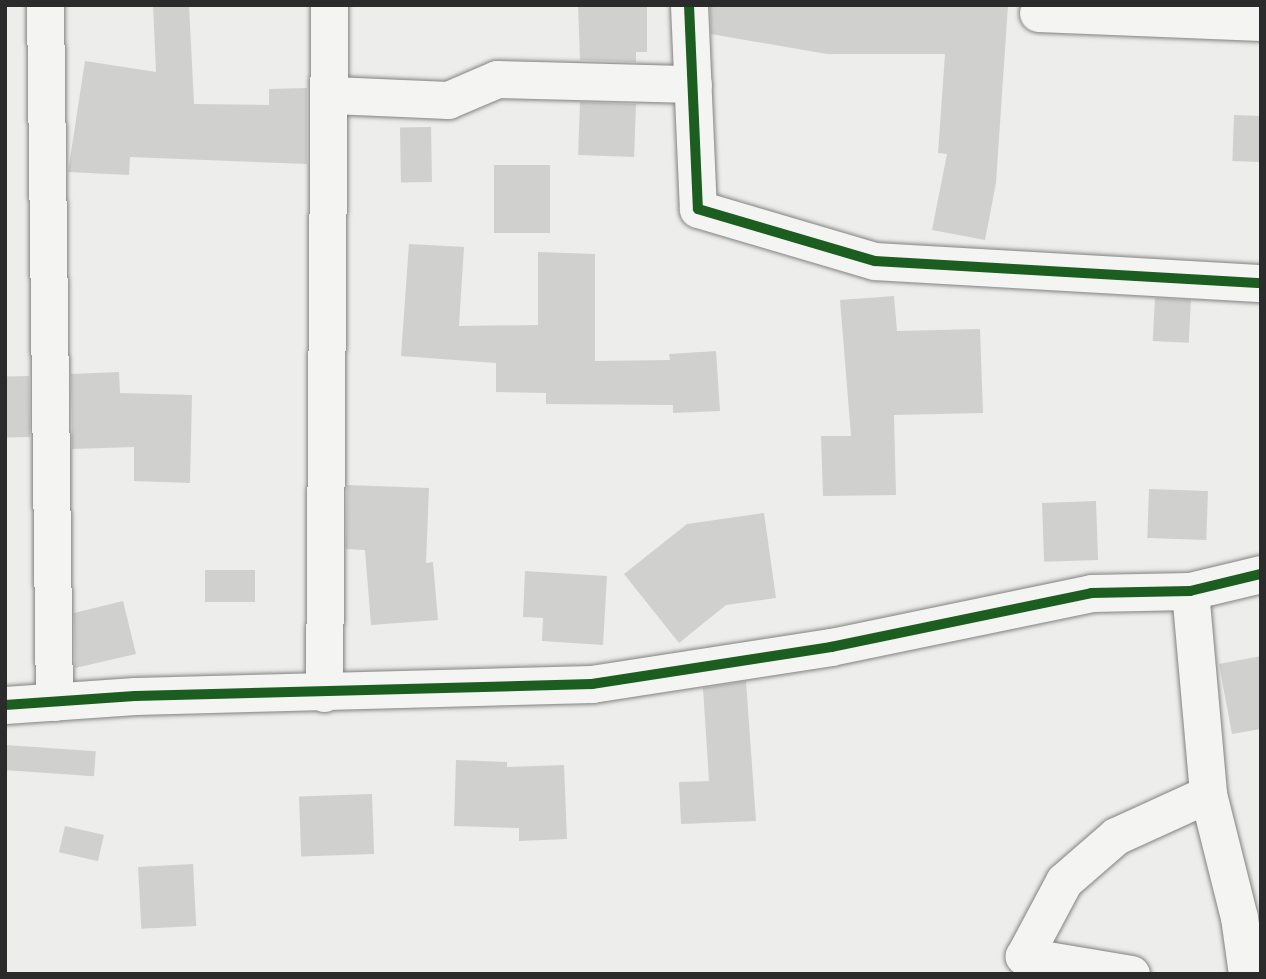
<!DOCTYPE html>
<style>
body{margin:0}
#map{position:relative;width:1266px;height:979px;overflow:hidden;background:#ededeb;font-family:Sriracha,sans-serif}
div>[style]{position:absolute}
.building>*{inset:0;background:#d0d0cf;transform-origin:0 0}
.roads{filter:drop-shadow(0 0 2px #828281) drop-shadow(0 0 2px #828281)}
.minor>*{height:37px;margin:-18.5px;padding:0 18.5px;transform-origin:18.5px;border-radius:18.5px;background:#f4f4f2}
.cycleway>*{height:10px;margin:-5px;padding:0 5px;transform-origin:5px;border-radius:5px;background:#1b5e20}
span{translate:-50% -50%;white-space:nowrap;text-align:center;line-height:1.15;-webkit-text-stroke:6px #f6f6f2;paint-order:stroke}
.frame{position:absolute;inset:0;border:7px solid #2b2b2b;pointer-events:none}
</style>
<div id="map">
<div class="building">
<i style="clip-path:polygon(153px 5px,189px 5px,194px 104px,269px 105px,269px 89px,307px 88px,307px 164px,130px 157px,129px 175px,68px 172px,85px 61px,156px 72px)"></i>
<i style="clip-path:polygon(578px 5px,647px 5px,647px 52px,636px 52px,636px 62px,580px 60px)"></i>
<i style="clip-path:polygon(710px 5px,1008px 5px,996px 183px,985px 240px,932px 230px,947px 154px,938px 153px,945px 54px,827px 54px,711px 34px)"></i>
<i style="left:580px;top:102px;width:56px;height:53px;rotate:2deg"></i>
<i style="left:1234px;top:115px;width:27px;height:46px;rotate:2deg"></i>
<i style="left:431px;top:127px;width:55px;height:31px;rotate:89deg"></i>
<i style="left:494px;top:165px;width:56px;height:68px"></i>
<i style="clip-path:polygon(409px 244px,464px 247px,459px 326px,538px 325px,538px 252px,595px 254px,595px 361px,670px 360px,669px 354px,716px 351px,720px 411px,673px 413px,673px 405px,546px 404px,546px 393px,496px 392px,496px 363px,401px 356px)"></i>
<i style="clip-path:polygon(894px 296px,897px 331px,980px 329px,983px 413px,894px 415px,896px 495px,823px 496px,821px 436px,851px 436px,840px 300px)"></i>
<i style="left:1155px;top:298px;width:36px;height:43px;rotate:3deg"></i>
<i style="clip-path:polygon(119px 372px,120px 393px,192px 395px,190px 483px,134px 481px,134px 447px,72px 449px,71px 374px)"></i>
<i style="left:29px;top:376px;width:61px;height:24px;rotate:89deg"></i>
<i style="clip-path:polygon(347px 485px,429px 488px,426px 563px,433px 562px,438px 620px,371px 625px,365px 550px,346px 549px)"></i>
<i style="left:1149px;top:489px;width:59px;height:49px;rotate:2deg"></i>
<i style="left:1096px;top:501px;width:59px;height:54px;rotate:88deg"></i>
<i style="clip-path:polygon(764px 513px,776px 598px,726px 605px,679px 643px,624px 574px,687px 524px)"></i>
<i style="left:205px;top:570px;width:50px;height:32px"></i>
<i style="clip-path:polygon(525px 571px,607px 576px,603px 645px,542px 641px,543px 618px,523px 617px)"></i>
<i style="clip-path:polygon(123px 601px,136px 654px,75px 668px,74px 613px)"></i>
<i style="clip-path:polygon(1261px 656px,1261px 729px,1232px 734px,1219px 664px)"></i>
<i style="clip-path:polygon(746px 681px,756px 821px,681px 824px,679px 782px,709px 781px,703px 688px)"></i>
<i style="left:5px;top:745px;width:91px;height:25px;rotate:4deg"></i>
<i style="clip-path:polygon(456px 760px,507px 762px,507px 767px,564px 765px,567px 839px,519px 841px,519px 828px,454px 826px)"></i>
<i style="left:372px;top:794px;width:60px;height:73px;rotate:88deg"></i>
<i style="left:65px;top:826px;width:40px;height:27px;rotate:13deg"></i>
<i style="left:193px;top:864px;width:62px;height:55px;rotate:87deg"></i>
</div>
<div class="roads">
<div class="minor">
<i style="left:45px;top:5px;width:697px;rotate:89.26deg"></i>
<i style="left:689px;top:5px;width:204px;rotate:87.5deg"></i>
<i style="left:698px;top:209px;width:184px;rotate:16.4deg"></i>
<i style="left:875px;top:261px;width:387px;rotate:3.3deg"></i>
<i style="left:1038px;top:13px;width:223px;rotate:2.3deg"></i>
<i style="left:332px;top:95px;width:116px;rotate:2.5deg"></i>
<i style="left:448px;top:100px;width:53px;rotate:-23.2deg"></i>
<i style="left:497px;top:79px;width:196px;rotate:1.5deg"></i>
<i style="left:1190px;top:591px;width:204px;rotate:84.9deg"></i>
<i style="left:1208px;top:794px;width:127px;rotate:75.9deg"></i>
<i style="left:1239px;top:917px;width:58px;rotate:82deg"></i>
<i style="left:324px;top:693px;width:688px;rotate:-89.58deg"></i>
<i style="left:5px;top:705px;width:130px;rotate:-4deg"></i>
<i style="left:135px;top:696px;width:457px;rotate:-1.5deg"></i>
<i style="left:592px;top:684px;width:242px;rotate:-8.8deg"></i>
<i style="left:831px;top:647px;width:266px;rotate:-11.7deg"></i>
<i style="left:1091px;top:593px;width:99px;rotate:-1.2deg"></i>
<i style="left:1190px;top:591px;width:73px;rotate:-13.5deg"></i>
<i style="left:1131px;top:974px;width:109px;rotate:-170.5deg"></i>
<i style="left:1024px;top:956px;width:85px;rotate:-61.9deg"></i>
<i style="left:1064px;top:881px;width:69px;rotate:-40.9deg"></i>
<i style="left:1116px;top:836px;width:101px;rotate:-24.5deg"></i>
</div>
</div>
<div class="cycleway">
<i style="left:689px;top:5px;width:204px;rotate:87.5deg"></i>
<i style="left:698px;top:209px;width:184px;rotate:16.4deg"></i>
<i style="left:875px;top:261px;width:387px;rotate:3.3deg"></i>
<i style="left:5px;top:705px;width:130px;rotate:-4deg"></i>
<i style="left:135px;top:696px;width:457px;rotate:-1.5deg"></i>
<i style="left:592px;top:684px;width:242px;rotate:-8.8deg"></i>
<i style="left:831px;top:647px;width:266px;rotate:-11.7deg"></i>
<i style="left:1091px;top:593px;width:99px;rotate:-1.2deg"></i>
<i style="left:1190px;top:591px;width:73px;rotate:-13.5deg"></i>
</div>
<div class="frame"></div>
</div>
